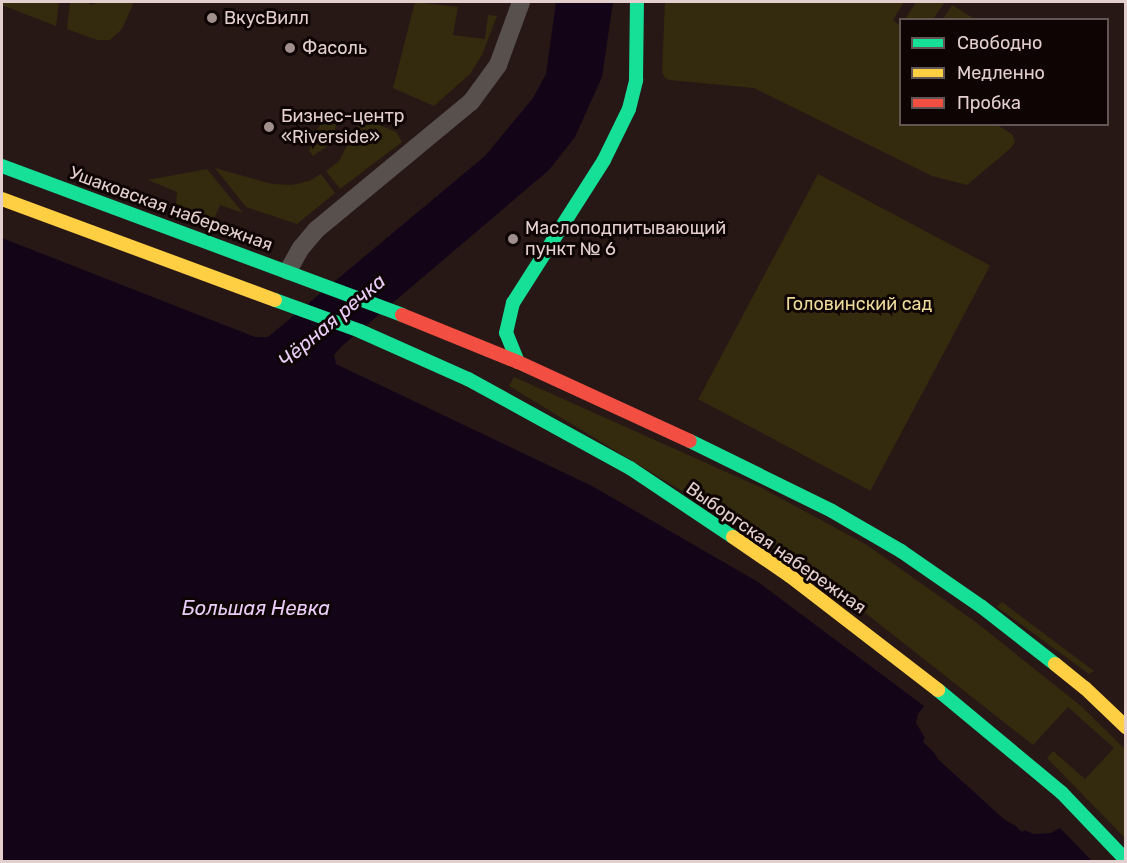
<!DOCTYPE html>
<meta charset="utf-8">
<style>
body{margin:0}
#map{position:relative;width:1127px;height:863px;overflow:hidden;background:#271816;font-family:Rubik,sans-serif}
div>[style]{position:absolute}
.green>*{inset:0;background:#342a0d;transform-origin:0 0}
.water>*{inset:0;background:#130418}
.pier>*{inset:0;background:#271816}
.street>*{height:18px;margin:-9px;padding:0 9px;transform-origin:9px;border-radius:9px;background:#58504c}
.fast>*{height:14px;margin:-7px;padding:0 7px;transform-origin:7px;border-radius:7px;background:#16e098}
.slow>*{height:14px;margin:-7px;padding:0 7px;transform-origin:7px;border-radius:7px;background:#ffcf43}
.jam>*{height:14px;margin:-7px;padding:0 7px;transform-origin:7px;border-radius:7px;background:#f24e42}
.dots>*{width:16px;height:16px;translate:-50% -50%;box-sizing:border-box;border:3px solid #0d0403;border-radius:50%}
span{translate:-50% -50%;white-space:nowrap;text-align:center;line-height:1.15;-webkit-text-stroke:6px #0d0403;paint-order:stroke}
.poi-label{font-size:18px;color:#e3cfcd}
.left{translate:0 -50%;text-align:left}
.street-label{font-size:18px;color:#e3cfcd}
.park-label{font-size:18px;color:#edda9a}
.water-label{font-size:20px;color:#eaccf8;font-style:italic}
.frame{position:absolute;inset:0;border:3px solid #e3cfcd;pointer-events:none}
.legend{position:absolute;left:899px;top:18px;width:210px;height:108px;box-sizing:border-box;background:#0d0403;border:2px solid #635554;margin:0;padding:8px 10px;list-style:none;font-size:18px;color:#e3cfcd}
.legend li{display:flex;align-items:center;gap:12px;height:30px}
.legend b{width:30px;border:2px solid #635554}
</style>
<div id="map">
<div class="green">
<i style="clip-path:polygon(2px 2px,59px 2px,56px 26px,2px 5px)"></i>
<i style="clip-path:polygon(70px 2px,89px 2px,90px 5px,100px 2px,134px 2px,122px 29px,110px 40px,97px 40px,67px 29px)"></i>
<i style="clip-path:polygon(415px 2px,458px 7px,453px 35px,485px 39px,488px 15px,497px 16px,482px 55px,470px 74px,434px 106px,393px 88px)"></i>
<i style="clip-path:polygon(665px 2px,904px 2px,893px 20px,900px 26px,900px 124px,997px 125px,1012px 134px,1015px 142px,1011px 148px,967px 185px,932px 176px,754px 88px,669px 80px,665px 78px,662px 72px)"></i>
<i style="clip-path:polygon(916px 2px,945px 2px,933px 19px,905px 19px)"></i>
<i style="clip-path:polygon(952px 5px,973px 18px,972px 19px,943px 19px)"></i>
<i style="clip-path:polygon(326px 111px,338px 113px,335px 130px,326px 147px,313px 156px,309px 150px)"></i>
<i style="clip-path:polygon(363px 122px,372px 122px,396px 132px,402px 142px,340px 189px,326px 171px,339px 161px,356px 128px)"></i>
<i style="clip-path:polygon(215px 168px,272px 184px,292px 185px,309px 181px,321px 174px,335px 193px,297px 224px,246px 207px)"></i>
<i style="clip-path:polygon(207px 169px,243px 213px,220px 205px,214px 219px,176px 204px,177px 192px,148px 180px)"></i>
<i style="left:818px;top:174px;width:195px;height:255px;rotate:28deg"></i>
<i style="clip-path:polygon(514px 377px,762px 488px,867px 545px,977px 623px,1081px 706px,1125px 749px,1125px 838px,1047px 758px,1053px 751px,1085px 779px,1114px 748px,1068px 707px,1033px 745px,868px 615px,751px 533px,509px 386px)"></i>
<i style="clip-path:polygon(1002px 602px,1094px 671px,1089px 674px,997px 607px)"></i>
</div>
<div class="water">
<i style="clip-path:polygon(556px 2px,613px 2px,602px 77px,575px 137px,549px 170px,342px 346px,334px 355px,336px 364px,592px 486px,758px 582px,924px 706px,918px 714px,916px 723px,925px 738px,923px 742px,938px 756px,938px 759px,1005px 820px,1009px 820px,1022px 832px,1025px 830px,1033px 834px,1051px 833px,1060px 828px,1092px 861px,2px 861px,2px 238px,255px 337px,268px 337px,485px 156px,533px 98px,546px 74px)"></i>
</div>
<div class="pier">
<i style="clip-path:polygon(935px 749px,940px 757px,1006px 817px,1016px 822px,1014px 825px,1005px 820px,938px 759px,933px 751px)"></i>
</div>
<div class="street">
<i style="left:288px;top:271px;width:26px;rotate:-61deg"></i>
<i style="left:301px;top:248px;width:23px;rotate:-50deg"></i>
<i style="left:316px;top:230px;width:201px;rotate:-39.6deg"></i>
<i style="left:471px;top:102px;width:46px;rotate:-53.9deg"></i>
<i style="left:498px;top:65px;width:67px;rotate:-69.9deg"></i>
</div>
<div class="fast">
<i style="left:2px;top:166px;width:427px;rotate:20.4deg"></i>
<i style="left:275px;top:300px;width:90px;rotate:20deg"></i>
<i style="left:360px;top:331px;width:118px;rotate:24deg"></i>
<i style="left:468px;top:379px;width:185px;rotate:28.8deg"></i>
<i style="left:630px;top:468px;width:124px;rotate:33.8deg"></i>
<i style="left:518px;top:362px;width:31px;rotate:-112deg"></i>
<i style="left:506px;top:333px;width:31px;rotate:-77deg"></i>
<i style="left:513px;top:303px;width:169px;rotate:-57.5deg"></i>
<i style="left:604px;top:160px;width:57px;rotate:-63.9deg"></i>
<i style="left:629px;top:109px;width:30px;rotate:-76deg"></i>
<i style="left:636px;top:80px;width:78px;rotate:-89.3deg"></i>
<i style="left:690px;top:441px;width:158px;rotate:26.2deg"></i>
<i style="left:832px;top:511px;width:80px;rotate:30.1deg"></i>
<i style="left:901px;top:551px;width:98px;rotate:34.7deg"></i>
<i style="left:982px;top:607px;width:93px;rotate:38deg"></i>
<i style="left:938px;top:690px;width:161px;rotate:39.7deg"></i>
<i style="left:1062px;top:793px;width:93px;rotate:46.3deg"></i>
</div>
<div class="slow">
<i style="left:2px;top:199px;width:291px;rotate:20.3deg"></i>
<i style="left:733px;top:537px;width:69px;rotate:34.4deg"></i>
<i style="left:790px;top:576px;width:187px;rotate:37.6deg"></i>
<i style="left:1055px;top:664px;width:38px;rotate:39deg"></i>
<i style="left:1085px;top:688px;width:57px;rotate:43.6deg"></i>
</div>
<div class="jam">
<i style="left:402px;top:315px;width:125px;rotate:22.1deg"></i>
<i style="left:518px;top:362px;width:189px;rotate:24.7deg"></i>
</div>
<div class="dots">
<i style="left:212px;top:18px;background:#a18f8d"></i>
<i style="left:290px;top:48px;background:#a18f8d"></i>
<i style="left:269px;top:127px;background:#a18f8d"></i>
<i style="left:513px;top:239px;background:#a18f8d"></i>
</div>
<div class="poi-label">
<span class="left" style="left:224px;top:18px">ВкусВилл</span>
<span class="left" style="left:302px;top:48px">Фасоль</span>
<span class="left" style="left:281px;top:127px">Бизнес-центр<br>«Riverside»</span>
<span class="left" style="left:525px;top:239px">Маслоподпитывающий<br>пункт № 6</span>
</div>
<div class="street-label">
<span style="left:171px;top:209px;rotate:20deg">Ушаковская набережная</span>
<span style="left:776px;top:548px;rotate:35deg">Выборгская набережная</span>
</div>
<div class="park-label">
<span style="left:859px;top:304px">Головинский сад</span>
</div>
<div class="water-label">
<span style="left:332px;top:321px;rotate:-40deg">Чёрная речка</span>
<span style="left:256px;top:608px">Большая Невка</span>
</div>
<div class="frame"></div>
<ul class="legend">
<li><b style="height:8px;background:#16e098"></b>Свободно</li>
<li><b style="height:8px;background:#ffcf43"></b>Медленно</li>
<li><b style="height:8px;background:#f24e42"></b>Пробка</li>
</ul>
</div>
